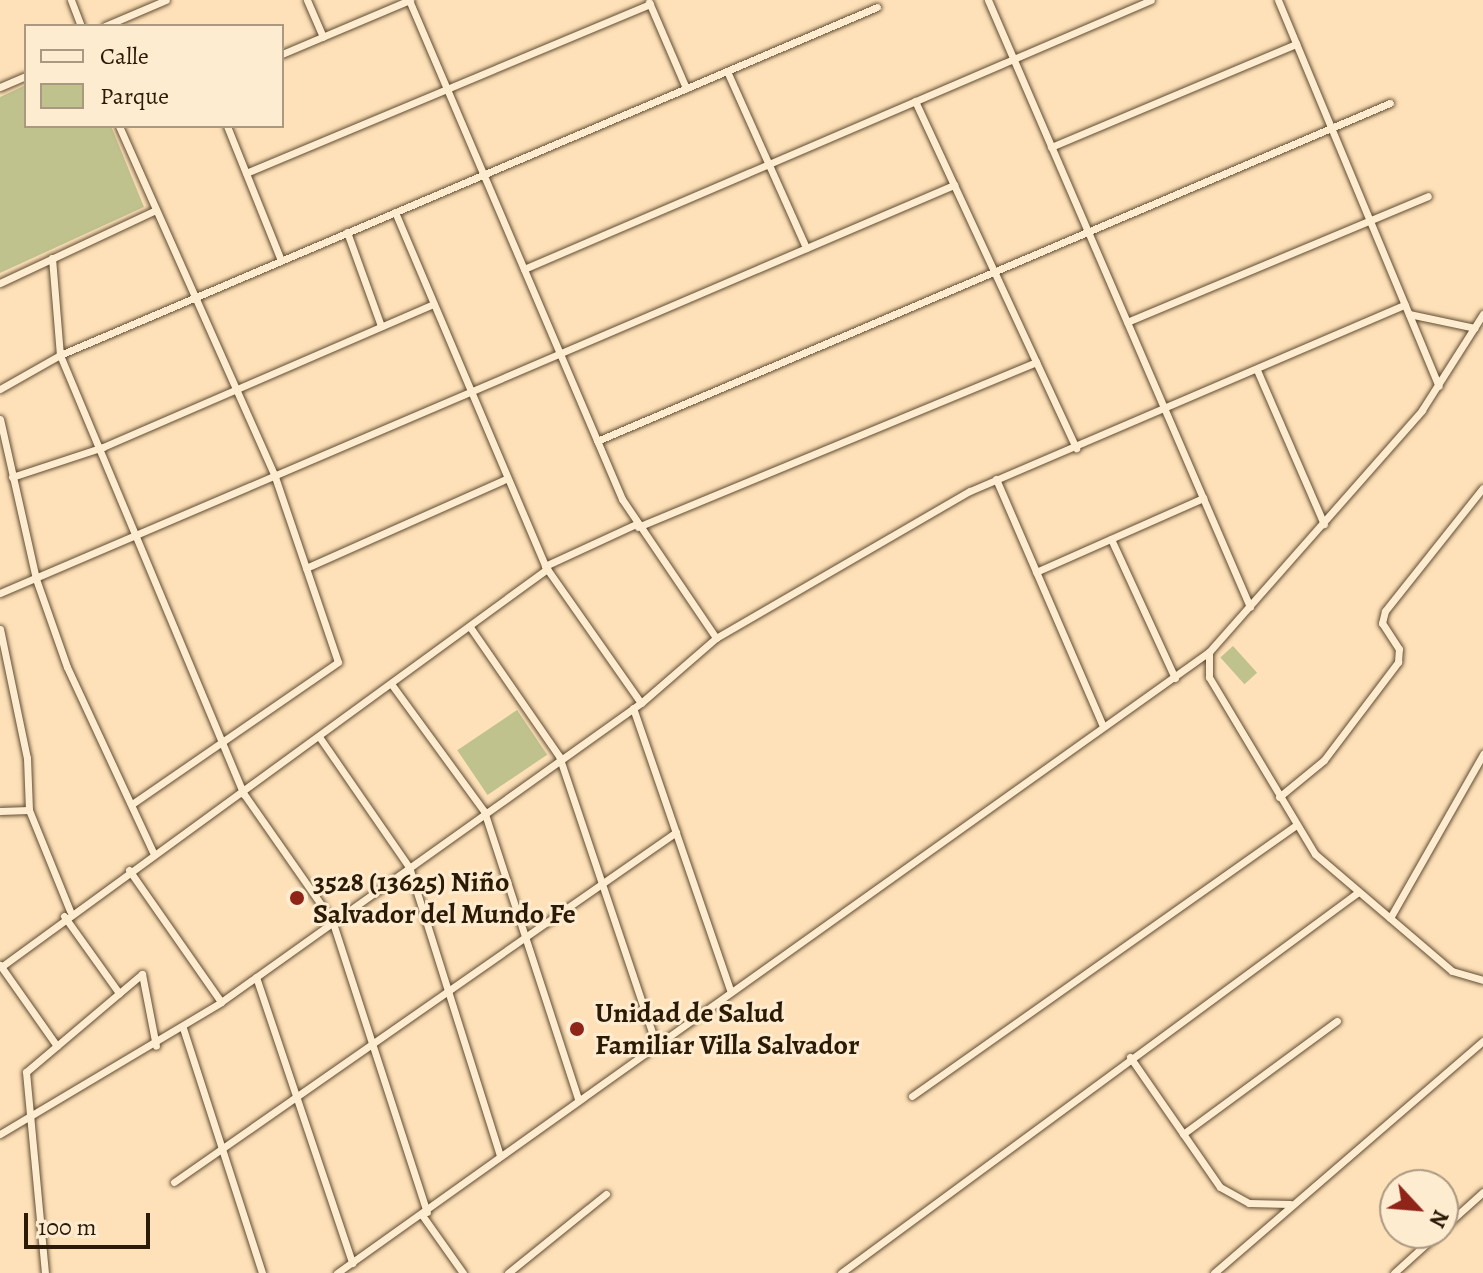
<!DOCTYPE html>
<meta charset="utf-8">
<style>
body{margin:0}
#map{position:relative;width:1483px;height:1273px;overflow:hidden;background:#fee1b8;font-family:Alegreya,serif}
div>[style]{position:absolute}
.green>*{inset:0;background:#c0c28e;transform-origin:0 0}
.roads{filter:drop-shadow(0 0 2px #604c32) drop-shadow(0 0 2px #604c32)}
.street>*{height:7px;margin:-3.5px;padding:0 3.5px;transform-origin:3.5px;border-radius:3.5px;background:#feecd1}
.dots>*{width:22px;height:22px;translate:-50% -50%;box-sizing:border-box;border:4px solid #feecd1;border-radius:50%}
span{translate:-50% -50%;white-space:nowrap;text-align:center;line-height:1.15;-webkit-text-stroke:6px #feecd1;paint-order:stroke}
.poi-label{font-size:28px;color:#2b1a06;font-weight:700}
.left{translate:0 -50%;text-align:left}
.legend{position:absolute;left:24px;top:24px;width:260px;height:104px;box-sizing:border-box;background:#feecd1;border:2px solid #aa9880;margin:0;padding:10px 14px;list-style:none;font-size:24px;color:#2b1a06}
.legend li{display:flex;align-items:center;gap:16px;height:40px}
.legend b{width:40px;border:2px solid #aa9880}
.north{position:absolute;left:1379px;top:1169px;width:80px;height:80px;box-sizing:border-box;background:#feecd1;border:2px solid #aa9880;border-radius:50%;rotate:116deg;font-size:22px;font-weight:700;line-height:32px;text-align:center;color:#2b1a06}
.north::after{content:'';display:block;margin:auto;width:28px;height:36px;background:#8f2418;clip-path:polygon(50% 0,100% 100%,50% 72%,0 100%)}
.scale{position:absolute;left:24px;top:1213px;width:126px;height:36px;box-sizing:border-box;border:4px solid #2b1a06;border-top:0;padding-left:10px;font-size:24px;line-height:28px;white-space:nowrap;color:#2b1a06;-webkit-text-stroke:6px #feecd1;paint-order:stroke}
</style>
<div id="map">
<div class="green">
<i style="clip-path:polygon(26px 85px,26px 126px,111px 126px,144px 207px,0 273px,0 97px)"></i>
<i style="left:1233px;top:646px;width:36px;height:17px;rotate:48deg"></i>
<i style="left:517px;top:710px;width:54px;height:72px;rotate:56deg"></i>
</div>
<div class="roads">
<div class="street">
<i style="left:71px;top:0;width:28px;rotate:69deg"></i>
<i style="left:307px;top:0;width:40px;rotate:66.6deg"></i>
<i style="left:409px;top:0;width:543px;rotate:66.88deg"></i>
<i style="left:622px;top:499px;width:168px;rotate:55.9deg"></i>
<i style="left:988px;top:0;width:661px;rotate:66.65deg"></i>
<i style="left:1278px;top:0;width:418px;rotate:67.4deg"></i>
<i style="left:649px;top:2px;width:94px;rotate:66.7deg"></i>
<i style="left:105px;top:26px;width:66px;rotate:-23.1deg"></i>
<i style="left:282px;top:54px;width:139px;rotate:-22.9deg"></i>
<i style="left:727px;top:71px;width:194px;rotate:65.9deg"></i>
<i style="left:0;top:87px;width:28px;rotate:-23deg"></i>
<i style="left:915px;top:101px;width:383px;rotate:65.1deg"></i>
<i style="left:119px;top:126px;width:384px;rotate:66deg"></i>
<i style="left:275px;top:477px;width:195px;rotate:71.2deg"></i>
<i style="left:338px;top:662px;width:250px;rotate:145.4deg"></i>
<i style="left:227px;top:126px;width:144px;rotate:68.1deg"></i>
<i style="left:1051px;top:147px;width:266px;rotate:-22.8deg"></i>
<i style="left:246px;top:173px;width:438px;rotate:-22.7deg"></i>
<i style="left:395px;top:212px;width:384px;rotate:67deg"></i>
<i style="left:545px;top:566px;width:167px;rotate:55deg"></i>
<i style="left:347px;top:232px;width:100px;rotate:70.1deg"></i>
<i style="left:52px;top:258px;width:97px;rotate:85.3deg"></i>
<i style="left:60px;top:355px;width:476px;rotate:67.3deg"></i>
<i style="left:244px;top:794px;width:154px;rotate:55.1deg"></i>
<i style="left:332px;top:920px;width:307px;rotate:72deg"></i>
<i style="left:524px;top:269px;width:682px;rotate:-23.22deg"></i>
<i style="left:0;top:283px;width:170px;rotate:-25.1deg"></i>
<i style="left:1409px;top:314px;width:67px;rotate:12deg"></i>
<i style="left:1127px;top:322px;width:326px;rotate:-22.7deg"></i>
<i style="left:1257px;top:370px;width:168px;rotate:66.5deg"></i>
<i style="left:0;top:389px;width:69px;rotate:-29.5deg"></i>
<i style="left:60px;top:355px;width:888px;rotate:-23.07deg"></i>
<i style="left:0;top:419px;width:164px;rotate:77.3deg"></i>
<i style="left:36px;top:579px;width:93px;rotate:70.6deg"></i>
<i style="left:67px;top:667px;width:204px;rotate:65.1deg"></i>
<i style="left:597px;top:441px;width:862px;rotate:-23.09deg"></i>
<i style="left:12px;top:477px;width:96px;rotate:-18.2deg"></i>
<i style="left:103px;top:447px;width:360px;rotate:-23.4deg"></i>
<i style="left:996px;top:479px;width:269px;rotate:66.6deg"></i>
<i style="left:638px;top:527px;width:431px;rotate:-22.5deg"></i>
<i style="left:1111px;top:539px;width:153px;rotate:65.3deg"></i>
<i style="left:545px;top:566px;width:100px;rotate:-24.8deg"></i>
<i style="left:306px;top:568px;width:219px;rotate:-24deg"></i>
<i style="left:1036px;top:572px;width:183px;rotate:-23.9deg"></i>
<i style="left:0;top:593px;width:1038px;rotate:-23.16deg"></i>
<i style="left:470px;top:627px;width:157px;rotate:55.4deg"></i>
<i style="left:559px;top:756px;width:302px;rotate:71.4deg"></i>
<i style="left:0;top:629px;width:132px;rotate:78.2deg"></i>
<i style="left:27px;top:758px;width:52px;rotate:87.8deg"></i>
<i style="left:29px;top:810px;width:109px;rotate:67.9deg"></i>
<i style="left:1209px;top:652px;width:25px;rotate:90deg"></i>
<i style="left:1209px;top:677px;width:206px;rotate:59.1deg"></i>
<i style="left:1315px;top:854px;width:180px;rotate:40.5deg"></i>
<i style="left:1452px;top:971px;width:32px;rotate:16deg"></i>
<i style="left:392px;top:685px;width:156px;rotate:53.9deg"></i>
<i style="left:484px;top:811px;width:302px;rotate:71.9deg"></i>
<i style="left:633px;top:708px;width:300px;rotate:71deg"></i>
<i style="left:320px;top:738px;width:157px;rotate:55.4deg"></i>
<i style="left:409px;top:867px;width:303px;rotate:72.5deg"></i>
<i style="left:1279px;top:797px;width:58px;rotate:-39.4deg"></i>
<i style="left:1324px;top:760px;width:123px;rotate:-52.9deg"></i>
<i style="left:1398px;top:662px;width:13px;rotate:-86deg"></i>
<i style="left:1399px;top:649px;width:31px;rotate:-123deg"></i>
<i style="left:1382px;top:623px;width:12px;rotate:-76deg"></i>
<i style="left:1385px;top:611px;width:157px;rotate:-51.5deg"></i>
<i style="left:0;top:811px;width:29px;rotate:-2deg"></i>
<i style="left:129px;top:870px;width:161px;rotate:55.1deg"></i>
<i style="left:64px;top:916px;width:95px;rotate:54.5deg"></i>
<i style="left:1390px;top:918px;width:189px;rotate:-60.4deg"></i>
<i style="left:0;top:965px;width:99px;rotate:54.9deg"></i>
<i style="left:1px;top:967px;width:676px;rotate:-36.09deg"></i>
<i style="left:256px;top:977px;width:302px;rotate:71.4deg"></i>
<i style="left:183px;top:1028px;width:257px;rotate:72.1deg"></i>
<i style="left:1130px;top:1057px;width:158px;rotate:55.3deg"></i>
<i style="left:1220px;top:1187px;width:33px;rotate:29deg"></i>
<i style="left:1249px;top:1203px;width:41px;rotate:1.4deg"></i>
<i style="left:912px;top:1096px;width:470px;rotate:-35.2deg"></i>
<i style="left:0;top:1134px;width:257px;rotate:-30.8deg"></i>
<i style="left:221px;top:1002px;width:516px;rotate:-35.45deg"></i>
<i style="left:641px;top:703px;width:99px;rotate:-40.9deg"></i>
<i style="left:716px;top:638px;width:293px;rotate:-30.1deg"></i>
<i style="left:970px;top:491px;width:473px;rotate:-23.2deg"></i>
<i style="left:1183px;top:1134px;width:191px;rotate:-36.3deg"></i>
<i style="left:174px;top:1182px;width:612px;rotate:-34.88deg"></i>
<i style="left:422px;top:1215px;width:71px;rotate:54.7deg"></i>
<i style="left:1443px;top:1228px;width:54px;rotate:-42deg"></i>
<i style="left:45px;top:1273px;width:202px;rotate:-95.4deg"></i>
<i style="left:26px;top:1072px;width:152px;rotate:-40.2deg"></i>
<i style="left:142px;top:974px;width:73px;rotate:79deg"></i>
<i style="left:337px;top:1273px;width:1071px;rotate:-35.46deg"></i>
<i style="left:1209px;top:652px;width:322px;rotate:-48.6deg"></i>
<i style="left:1422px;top:410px;width:114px;rotate:-57.6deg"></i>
<i style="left:508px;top:1273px;width:126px;rotate:-38.9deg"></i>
<i style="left:841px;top:1273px;width:641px;rotate:-36.37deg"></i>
<i style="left:1214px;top:1273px;width:355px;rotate:-40.8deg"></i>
<i style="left:1394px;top:1273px;width:59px;rotate:-42.3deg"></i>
</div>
</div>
<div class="dots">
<i style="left:297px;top:898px;background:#8f2418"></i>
<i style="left:577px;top:1029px;background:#8f2418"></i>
</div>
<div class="poi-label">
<span class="left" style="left:313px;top:898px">3528 (13625) Niño<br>Salvador del Mundo Fe</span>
<span class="left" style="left:595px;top:1029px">Unidad de Salud<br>Familiar Villa Salvador</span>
</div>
<ul class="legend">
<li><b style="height:10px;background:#feecd1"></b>Calle</li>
<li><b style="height:22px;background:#c0c28e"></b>Parque</li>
</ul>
<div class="north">N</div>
<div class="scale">100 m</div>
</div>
